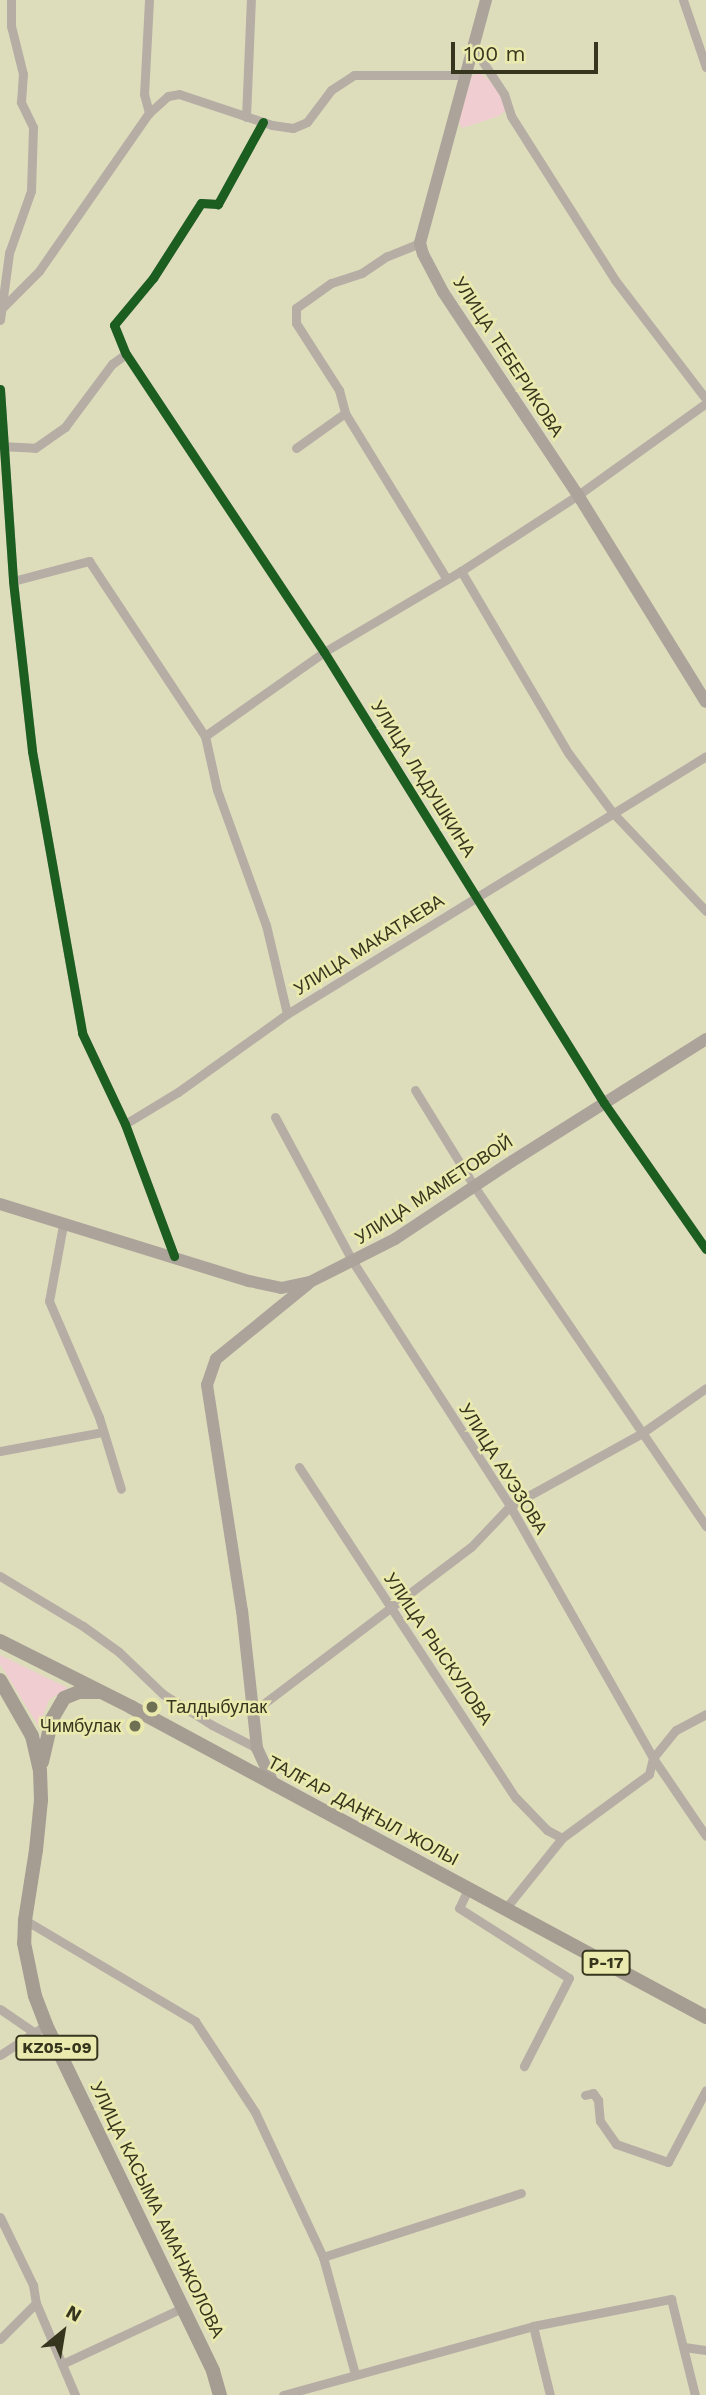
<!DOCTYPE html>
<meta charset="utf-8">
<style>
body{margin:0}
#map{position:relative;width:706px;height:2395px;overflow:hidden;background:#ddddbc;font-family:"Work Sans",sans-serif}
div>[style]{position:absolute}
.green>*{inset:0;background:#efcdd0}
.street>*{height:9px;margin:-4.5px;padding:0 4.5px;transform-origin:4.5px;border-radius:4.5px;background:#b6aea5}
.secondary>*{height:12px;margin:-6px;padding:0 6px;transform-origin:6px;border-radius:6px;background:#aca39a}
.primary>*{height:14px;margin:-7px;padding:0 7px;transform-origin:7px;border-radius:7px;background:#a59c92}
.cycleway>*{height:9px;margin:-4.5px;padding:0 4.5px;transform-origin:4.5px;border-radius:4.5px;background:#1b5e20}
.dots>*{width:19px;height:19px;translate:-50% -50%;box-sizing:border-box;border:4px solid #ebeaae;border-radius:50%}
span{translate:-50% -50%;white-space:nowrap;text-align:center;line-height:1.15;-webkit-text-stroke:5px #ebeaae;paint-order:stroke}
.shield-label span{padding:2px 5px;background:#ebeaae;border:2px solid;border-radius:5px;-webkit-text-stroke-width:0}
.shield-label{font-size:16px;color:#36351d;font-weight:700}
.street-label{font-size:18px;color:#36351d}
.poi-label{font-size:18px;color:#36351d}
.left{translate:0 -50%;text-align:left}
.right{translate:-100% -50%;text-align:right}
.north{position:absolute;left:28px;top:2297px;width:70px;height:70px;-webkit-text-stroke:5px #ebeaae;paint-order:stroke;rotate:30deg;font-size:19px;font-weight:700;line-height:28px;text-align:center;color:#36351d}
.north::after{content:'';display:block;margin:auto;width:24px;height:32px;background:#36351d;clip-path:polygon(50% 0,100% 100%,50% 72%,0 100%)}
.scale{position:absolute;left:451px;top:42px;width:147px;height:32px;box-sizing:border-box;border:4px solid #36351d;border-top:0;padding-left:9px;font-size:21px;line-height:24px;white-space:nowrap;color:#36351d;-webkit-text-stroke:5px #ebeaae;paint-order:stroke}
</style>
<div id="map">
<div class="green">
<i style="clip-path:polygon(480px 73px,497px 87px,506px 110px,499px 116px,462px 128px,459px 123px,463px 105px,472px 76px)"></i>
<i style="clip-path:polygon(0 1655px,68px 1688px,49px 1700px,39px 1727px,0 1664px)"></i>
</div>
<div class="street">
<i style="left:149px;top:0;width:94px;rotate:93deg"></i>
<i style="left:144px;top:94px;width:20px;rotate:75deg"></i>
<i style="left:683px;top:0;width:71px;rotate:71.1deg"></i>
<i style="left:473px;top:47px;width:56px;rotate:56.6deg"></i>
<i style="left:504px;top:94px;width:23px;rotate:72deg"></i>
<i style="left:511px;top:116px;width:194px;rotate:57.6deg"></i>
<i style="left:615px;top:280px;width:150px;rotate:52.6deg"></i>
<i style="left:246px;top:117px;width:117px;rotate:-87.6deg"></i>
<i style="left:263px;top:122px;width:94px;rotate:118.8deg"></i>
<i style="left:218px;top:204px;width:17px;rotate:-177deg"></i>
<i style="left:201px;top:203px;width:89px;rotate:122.6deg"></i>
<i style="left:153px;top:278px;width:61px;rotate:129.7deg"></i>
<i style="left:114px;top:325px;width:31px;rotate:68deg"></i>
<i style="left:126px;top:354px;width:358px;rotate:56.4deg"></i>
<i style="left:324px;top:652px;width:531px;rotate:58.17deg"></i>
<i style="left:604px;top:1103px;width:178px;rotate:55.1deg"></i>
<i style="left:420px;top:243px;width:35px;rotate:158deg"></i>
<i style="left:387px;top:256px;width:30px;rotate:146deg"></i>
<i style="left:362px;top:273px;width:33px;rotate:162deg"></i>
<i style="left:331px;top:283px;width:43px;rotate:144.5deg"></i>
<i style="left:296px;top:308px;width:15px;rotate:90deg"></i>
<i style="left:296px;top:323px;width:80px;rotate:57.3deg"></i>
<i style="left:339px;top:390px;width:24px;rotate:75deg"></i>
<i style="left:345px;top:413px;width:193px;rotate:58.5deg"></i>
<i style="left:1px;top:309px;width:54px;rotate:-45deg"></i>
<i style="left:39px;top:271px;width:193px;rotate:-55.2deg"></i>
<i style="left:149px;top:113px;width:25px;rotate:-42deg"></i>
<i style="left:168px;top:96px;width:11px;rotate:-10deg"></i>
<i style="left:179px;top:94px;width:98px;rotate:18.4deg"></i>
<i style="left:272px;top:125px;width:21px;rotate:8deg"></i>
<i style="left:293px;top:128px;width:15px;rotate:-23deg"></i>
<i style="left:307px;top:122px;width:40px;rotate:-53deg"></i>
<i style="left:331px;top:90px;width:27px;rotate:-33deg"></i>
<i style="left:354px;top:75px;width:112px"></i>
<i style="left:0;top:320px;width:68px;rotate:-82.3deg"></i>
<i style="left:9px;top:253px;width:66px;rotate:-70.5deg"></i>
<i style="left:31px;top:191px;width:64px;rotate:-88.2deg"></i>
<i style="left:33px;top:127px;width:28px;rotate:-116deg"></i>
<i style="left:21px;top:102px;width:28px;rotate:-86deg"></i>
<i style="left:23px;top:74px;width:49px;rotate:-104deg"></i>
<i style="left:11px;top:26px;width:26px;rotate:-90deg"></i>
<i style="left:0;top:389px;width:192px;rotate:86.1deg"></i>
<i style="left:13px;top:581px;width:171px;rotate:83.6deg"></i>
<i style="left:32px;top:751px;width:286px;rotate:79.9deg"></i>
<i style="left:82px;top:1033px;width:101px;rotate:64.7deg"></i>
<i style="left:125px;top:1124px;width:141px;rotate:69.6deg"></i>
<i style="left:0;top:446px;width:35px;rotate:3deg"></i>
<i style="left:35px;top:448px;width:37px;rotate:-35deg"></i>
<i style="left:65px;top:427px;width:79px;rotate:-53.3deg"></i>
<i style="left:112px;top:364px;width:17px;rotate:-36deg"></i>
<i style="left:296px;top:448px;width:60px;rotate:-35.5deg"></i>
<i style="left:461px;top:571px;width:212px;rotate:59.5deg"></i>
<i style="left:569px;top:754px;width:74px;rotate:53.3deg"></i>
<i style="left:613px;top:813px;width:135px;rotate:46.5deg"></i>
<i style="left:13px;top:581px;width:79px;rotate:-14.7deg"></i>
<i style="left:89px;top:561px;width:210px;rotate:56.5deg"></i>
<i style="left:205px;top:736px;width:55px;rotate:77.5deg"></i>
<i style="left:217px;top:790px;width:144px;rotate:70.1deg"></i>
<i style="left:266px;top:925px;width:91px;rotate:76.7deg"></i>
<i style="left:205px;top:736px;width:146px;rotate:-35.2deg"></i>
<i style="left:324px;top:652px;width:159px;rotate:-30.6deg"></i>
<i style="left:461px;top:571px;width:140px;rotate:-33deg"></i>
<i style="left:578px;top:495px;width:158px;rotate:-35.7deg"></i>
<i style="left:415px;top:1090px;width:113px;rotate:58.4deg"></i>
<i style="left:474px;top:1186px;width:412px;rotate:55.7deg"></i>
<i style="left:275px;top:1117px;width:165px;rotate:61.7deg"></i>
<i style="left:353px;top:1262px;width:290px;rotate:57.2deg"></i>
<i style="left:510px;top:1506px;width:290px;rotate:60.4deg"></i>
<i style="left:653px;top:1758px;width:94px;rotate:55.8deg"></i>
<i style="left:125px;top:1124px;width:62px;rotate:-31.1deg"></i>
<i style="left:178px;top:1092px;width:134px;rotate:-35.6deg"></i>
<i style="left:287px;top:1014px;width:492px;rotate:-31.6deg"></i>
<i style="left:63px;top:1225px;width:77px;rotate:100.4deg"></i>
<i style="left:49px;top:1301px;width:126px;rotate:66.7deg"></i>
<i style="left:99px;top:1417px;width:75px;rotate:73deg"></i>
<i style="left:0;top:1451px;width:105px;rotate:-10.5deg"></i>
<i style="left:299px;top:1467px;width:396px;rotate:56.8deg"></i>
<i style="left:516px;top:1798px;width:45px;rotate:45.9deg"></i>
<i style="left:547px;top:1830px;width:17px;rotate:28deg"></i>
<i style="left:0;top:1576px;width:97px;rotate:31.1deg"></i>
<i style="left:83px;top:1626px;width:44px;rotate:35.8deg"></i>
<i style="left:119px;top:1652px;width:61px;rotate:43.7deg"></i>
<i style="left:163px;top:1694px;width:58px;rotate:32.3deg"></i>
<i style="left:212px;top:1725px;width:51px;rotate:27.1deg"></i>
<i style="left:254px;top:1711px;width:272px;rotate:-37.1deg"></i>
<i style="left:471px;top:1547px;width:57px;rotate:-46.4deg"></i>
<i style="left:510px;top:1506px;width:151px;rotate:-28.9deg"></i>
<i style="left:642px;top:1433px;width:78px;rotate:-35.1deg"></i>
<i style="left:468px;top:1889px;width:21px;rotate:115deg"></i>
<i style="left:459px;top:1908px;width:130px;rotate:32.5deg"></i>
<i style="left:569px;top:1978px;width:99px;rotate:117.1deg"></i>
<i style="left:505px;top:1909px;width:91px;rotate:-51.2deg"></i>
<i style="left:562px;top:1838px;width:108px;rotate:-36.3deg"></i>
<i style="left:649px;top:1774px;width:16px;rotate:-76deg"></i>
<i style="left:653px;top:1758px;width:36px;rotate:-51deg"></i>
<i style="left:676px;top:1730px;width:34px;rotate:-28deg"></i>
<i style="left:25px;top:1920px;width:198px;rotate:30.7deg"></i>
<i style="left:195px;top:2021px;width:109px;rotate:56.6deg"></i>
<i style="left:255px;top:2112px;width:160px;rotate:64.9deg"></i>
<i style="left:323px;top:2257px;width:121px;rotate:74.7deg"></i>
<i style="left:0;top:2009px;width:42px;rotate:34.4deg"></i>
<i style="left:0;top:2055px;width:55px;rotate:-33.1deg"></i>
<i style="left:585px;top:2095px;width:8px;rotate:-14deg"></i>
<i style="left:593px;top:2093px;width:9px;rotate:54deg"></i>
<i style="left:598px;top:2100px;width:21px;rotate:85deg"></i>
<i style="left:600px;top:2121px;width:28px;rotate:55deg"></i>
<i style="left:616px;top:2144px;width:55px;rotate:19.1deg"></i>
<i style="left:668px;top:2162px;width:81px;rotate:-62.2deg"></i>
<i style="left:0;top:2217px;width:76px;rotate:64.1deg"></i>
<i style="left:33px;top:2285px;width:18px;rotate:81deg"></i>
<i style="left:36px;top:2303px;width:100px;rotate:67deg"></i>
<i style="left:323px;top:2257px;width:208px;rotate:-17.9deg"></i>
<i style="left:533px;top:2326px;width:71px;rotate:76.2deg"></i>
<i style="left:0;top:2339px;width:51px;rotate:-45deg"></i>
<i style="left:684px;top:2347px;width:22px;rotate:8deg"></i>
<i style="left:62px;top:2364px;width:132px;rotate:-25deg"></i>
<i style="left:283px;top:2395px;width:259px;rotate:-15.4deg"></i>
<i style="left:533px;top:2326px;width:141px;rotate:-11.1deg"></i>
<i style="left:671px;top:2299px;width:99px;rotate:76deg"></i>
</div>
<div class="secondary">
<i style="left:486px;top:0;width:252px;rotate:105.2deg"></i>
<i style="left:420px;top:243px;width:11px;rotate:75deg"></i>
<i style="left:423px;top:254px;width:43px;rotate:62.2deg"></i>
<i style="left:443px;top:292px;width:244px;rotate:56.4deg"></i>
<i style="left:578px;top:495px;width:243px;rotate:58.3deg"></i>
<i style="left:0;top:1204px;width:261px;rotate:17.2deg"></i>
<i style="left:249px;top:1281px;width:33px;rotate:12deg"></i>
<i style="left:281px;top:1288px;width:30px;rotate:-12deg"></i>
<i style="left:310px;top:1282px;width:95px;rotate:-26.8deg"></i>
<i style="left:395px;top:1239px;width:139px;rotate:-33.6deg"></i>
<i style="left:511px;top:1162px;width:231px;rotate:-32.2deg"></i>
<i style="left:274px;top:1785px;width:41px;rotate:-114.7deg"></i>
<i style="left:257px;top:1748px;width:138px;rotate:-96.2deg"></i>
<i style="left:242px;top:1611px;width:229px;rotate:-98.8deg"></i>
<i style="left:207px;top:1385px;width:28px;rotate:-71deg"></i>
<i style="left:216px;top:1359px;width:119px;rotate:-39.2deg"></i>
</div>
<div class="primary">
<i style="left:0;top:1641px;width:147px;rotate:26.7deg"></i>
<i style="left:131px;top:1707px;width:653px;rotate:28.33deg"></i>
<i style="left:0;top:1680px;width:64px;rotate:60.3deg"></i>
<i style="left:32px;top:1736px;width:36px;rotate:77deg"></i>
<i style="left:40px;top:1771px;width:29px;rotate:88deg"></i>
<i style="left:41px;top:1800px;width:50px;rotate:95.7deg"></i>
<i style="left:36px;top:1850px;width:71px;rotate:98.9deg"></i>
<i style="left:25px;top:1920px;width:23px;rotate:92deg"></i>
<i style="left:24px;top:1943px;width:54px;rotate:78.3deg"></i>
<i style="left:35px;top:1996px;width:31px;rotate:69deg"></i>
<i style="left:46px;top:2025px;width:384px;rotate:64.2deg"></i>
<i style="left:213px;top:2371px;width:25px;rotate:74deg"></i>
<i style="left:42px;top:1762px;width:44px;rotate:-76.9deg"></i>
<i style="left:52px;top:1719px;width:24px;rotate:-60deg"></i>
<i style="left:64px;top:1698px;width:16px;rotate:-22deg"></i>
<i style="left:79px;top:1692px;width:21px"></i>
</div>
<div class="cycleway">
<i style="left:263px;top:122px;width:94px;rotate:118.8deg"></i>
<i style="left:218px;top:204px;width:17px;rotate:-177deg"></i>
<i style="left:201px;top:203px;width:89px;rotate:122.6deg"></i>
<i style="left:153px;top:278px;width:61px;rotate:129.7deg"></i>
<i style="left:114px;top:325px;width:31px;rotate:68deg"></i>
<i style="left:126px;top:354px;width:358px;rotate:56.4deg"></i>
<i style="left:324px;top:652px;width:531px;rotate:58.17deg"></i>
<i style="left:604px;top:1103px;width:178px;rotate:55.1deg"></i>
<i style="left:0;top:389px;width:192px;rotate:86.1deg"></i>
<i style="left:13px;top:581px;width:171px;rotate:83.6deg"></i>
<i style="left:32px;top:751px;width:286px;rotate:79.9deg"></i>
<i style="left:82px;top:1033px;width:101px;rotate:64.7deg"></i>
<i style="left:125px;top:1124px;width:141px;rotate:69.6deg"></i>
</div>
<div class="dots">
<i style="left:152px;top:1707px;background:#707055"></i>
<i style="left:135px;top:1726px;background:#707055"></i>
</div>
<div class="shield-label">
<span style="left:606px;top:1963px">P-17</span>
<span style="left:57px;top:2048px">KZ05-09</span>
</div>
<div class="street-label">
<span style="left:508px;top:357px;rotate:57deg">УЛИЦА ТЕБЕРИКОВА</span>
<span style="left:423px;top:779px;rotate:58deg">УЛИЦА ЛАДУШКИНА</span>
<span style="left:369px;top:945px;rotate:-32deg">УЛИЦА МАКАТАЕВА</span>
<span style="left:434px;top:1190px;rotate:-33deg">УЛИЦА МАМЕТОВОЙ</span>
<span style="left:503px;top:1469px;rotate:58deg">УЛИЦА АУЭЗОВА</span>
<span style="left:438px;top:1649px;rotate:56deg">УЛИЦА РЫСКУЛОВА</span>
<span style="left:363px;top:1811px;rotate:28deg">ТАЛҒАР ДАҢҒЫЛ ЖОЛЫ</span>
<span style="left:157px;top:2210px;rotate:64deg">УЛИЦА КАСЫМА АМАНЖОЛОВА</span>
</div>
<div class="poi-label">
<span class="left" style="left:166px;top:1707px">Талдыбулак</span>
<span class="right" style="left:121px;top:1726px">Чимбулак</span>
</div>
<div class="north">N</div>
<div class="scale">100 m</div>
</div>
